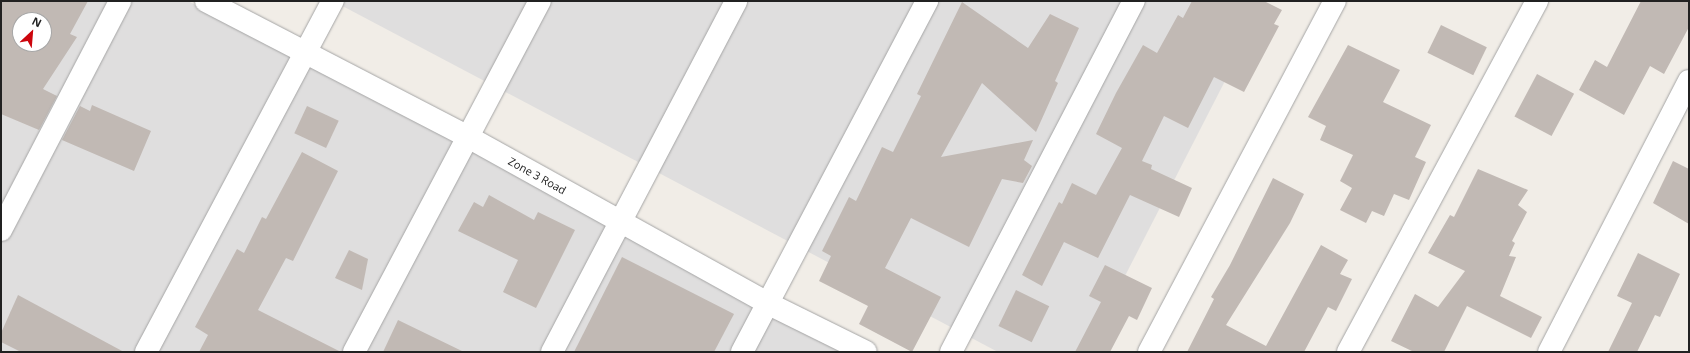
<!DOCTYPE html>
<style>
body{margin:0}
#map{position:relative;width:1690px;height:353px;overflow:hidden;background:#f1ede7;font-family:"Open Sans",sans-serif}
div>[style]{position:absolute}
.residential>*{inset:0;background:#dfdede}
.building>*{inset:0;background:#c1b9b4;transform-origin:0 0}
.roads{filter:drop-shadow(0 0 1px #a5a5a5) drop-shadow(0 0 1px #a5a5a5)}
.street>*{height:22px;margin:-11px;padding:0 11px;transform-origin:11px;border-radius:11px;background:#fff}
span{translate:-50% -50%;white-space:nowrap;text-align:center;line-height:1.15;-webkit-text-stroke:3px #fff;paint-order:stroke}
.street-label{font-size:11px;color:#212121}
.frame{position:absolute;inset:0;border:2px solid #212121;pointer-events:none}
.north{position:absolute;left:12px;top:12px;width:40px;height:40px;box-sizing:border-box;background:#fff;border:1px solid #a6a6a6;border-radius:50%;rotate:26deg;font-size:11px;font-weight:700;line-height:16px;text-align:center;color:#212121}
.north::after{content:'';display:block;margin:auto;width:14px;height:18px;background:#cc050d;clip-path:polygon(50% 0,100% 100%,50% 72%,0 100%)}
</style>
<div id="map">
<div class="residential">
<i style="clip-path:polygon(evenodd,1px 1px,188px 1px,857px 352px,1px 352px,1px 1px,20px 20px,44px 20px,44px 44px,20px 44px,20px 20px)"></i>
<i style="clip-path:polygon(333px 1px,1266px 1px,1086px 352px,998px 352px)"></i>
</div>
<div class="building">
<i style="clip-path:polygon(evenodd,1px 1px,88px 1px,70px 34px,77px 37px,43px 89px,57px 96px,39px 130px,1px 114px,1px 1px,20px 20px,44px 20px,44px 44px,20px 44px,20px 20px)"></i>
<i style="clip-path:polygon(1192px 1px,1264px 1px,1282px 10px,1274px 24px,1279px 26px,1244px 92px,1214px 77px,1188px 128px,1164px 116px,1142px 161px,1152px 165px,1151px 169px,1192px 188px,1179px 217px,1130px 195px,1098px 258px,1064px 242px,1042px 286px,1022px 275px,1059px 202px,1062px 204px,1072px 183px,1096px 195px,1122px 148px,1096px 134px,1116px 93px,1143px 45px,1157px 53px,1178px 15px,1183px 18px)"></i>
<i style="clip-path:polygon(1641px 1px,1689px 1px,1689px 27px,1664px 74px,1650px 66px,1624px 115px,1579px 90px,1595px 60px,1607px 67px)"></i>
<i style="clip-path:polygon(962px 2px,1028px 48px,1050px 14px,1079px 28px,1055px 81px,1058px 83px,1036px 132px,982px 83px,941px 157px,1033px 140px,1024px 160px,1032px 166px,1023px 183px,1002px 179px,969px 247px,911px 218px,885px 268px,941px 297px,912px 352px,859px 324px,868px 306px,819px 281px,831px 256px,822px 251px,849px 197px,856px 201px,882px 147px,893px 152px,921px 96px,917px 94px)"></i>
<i style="left:1441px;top:25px;width:51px;height:31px;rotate:26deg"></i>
<i style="clip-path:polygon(1348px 45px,1400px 70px,1383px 102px,1431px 125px,1415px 157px,1426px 162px,1409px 200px,1394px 194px,1384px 216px,1372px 211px,1366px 223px,1340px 210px,1352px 188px,1340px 181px,1353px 155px,1320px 140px,1326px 126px,1308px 117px)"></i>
<i style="left:1537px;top:74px;width:42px;height:48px;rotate:28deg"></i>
<i style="clip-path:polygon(92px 105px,151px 131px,134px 171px,62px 140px,80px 106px,90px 111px)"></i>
<i style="left:307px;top:106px;width:35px;height:30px;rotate:25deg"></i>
<i style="clip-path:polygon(302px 152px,338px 171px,293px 261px,286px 258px,258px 310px,341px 352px,199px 352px,208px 335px,195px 327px,237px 249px,244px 253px,262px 217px,266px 219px)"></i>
<i style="clip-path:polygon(1673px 161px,1689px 169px,1689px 224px,1653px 203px)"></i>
<i style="clip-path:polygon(1478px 169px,1528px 190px,1518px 205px,1527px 212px,1512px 241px,1515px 243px,1509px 256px,1516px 257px,1500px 296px,1542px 317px,1531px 338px,1467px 306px,1444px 352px,1414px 352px,1391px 341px,1415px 294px,1438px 307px,1465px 271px,1428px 253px,1450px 215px,1454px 217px)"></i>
<i style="clip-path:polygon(1273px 178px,1304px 194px,1290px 223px,1226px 325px,1266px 346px,1321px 245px,1348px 260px,1340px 274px,1352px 279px,1336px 311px,1328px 307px,1304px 352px,1187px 352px,1214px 299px,1211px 297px,1230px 265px)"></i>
<i style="clip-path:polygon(489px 195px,534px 220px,538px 212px,575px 230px,536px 308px,503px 292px,518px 260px,458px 231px,474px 202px,483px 207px)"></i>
<i style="clip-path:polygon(349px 250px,368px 259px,362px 290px,335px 278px)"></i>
<i style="clip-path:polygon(1638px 253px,1680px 274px,1660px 317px,1655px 315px,1637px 352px,1608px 352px,1632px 303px,1617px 296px)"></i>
<i style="clip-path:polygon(622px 257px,734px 314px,714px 352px,574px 352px)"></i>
<i style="clip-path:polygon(1105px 265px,1152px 288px,1137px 320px,1129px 316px,1110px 352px,1075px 352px,1101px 302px,1089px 296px)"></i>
<i style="left:1016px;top:290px;width:37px;height:40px;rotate:26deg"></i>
<i style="clip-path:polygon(18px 295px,124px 352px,21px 352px,1px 342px,1px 333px)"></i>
<i style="clip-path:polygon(398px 320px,464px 352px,383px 352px)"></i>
</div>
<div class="roads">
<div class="street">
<i style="left:206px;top:1px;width:295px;rotate:27.4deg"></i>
<i style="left:468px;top:137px;width:342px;rotate:29deg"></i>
<i style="left:767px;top:303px;width:110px;rotate:26.3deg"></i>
<i style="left:1px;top:230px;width:258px;rotate:-62.5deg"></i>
<i style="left:146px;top:352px;width:398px;rotate:-62deg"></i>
<i style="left:354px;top:352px;width:397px;rotate:-62.1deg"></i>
<i style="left:552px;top:352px;width:396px;rotate:-62.3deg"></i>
<i style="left:742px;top:352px;width:397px;rotate:-62.2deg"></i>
<i style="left:951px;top:352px;width:396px;rotate:-62.5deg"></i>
<i style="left:1149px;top:352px;width:397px;rotate:-62.1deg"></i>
<i style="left:1348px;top:352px;width:399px;rotate:-61.7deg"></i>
<i style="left:1549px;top:352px;width:305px;rotate:-62.7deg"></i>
</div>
</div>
<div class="street-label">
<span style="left:537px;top:176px;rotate:29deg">Zone 3 Road</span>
</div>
<div class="frame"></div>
<div class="north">N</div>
</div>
